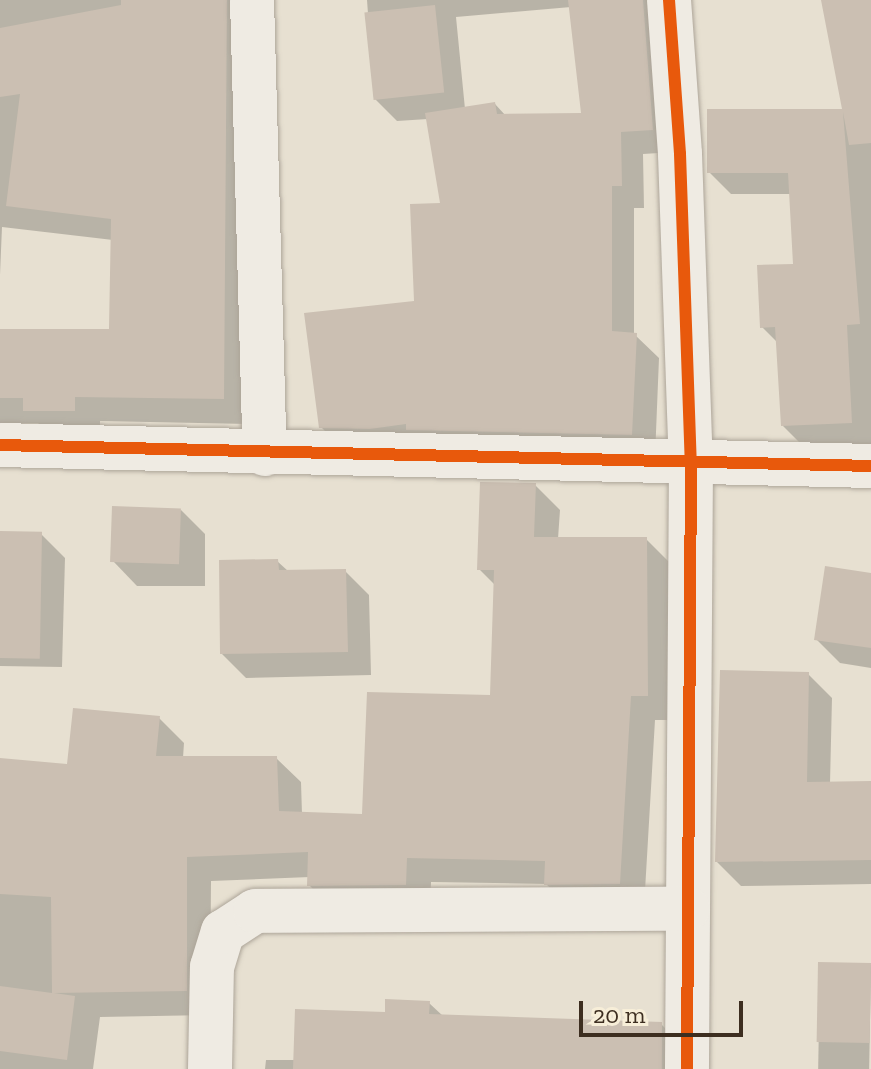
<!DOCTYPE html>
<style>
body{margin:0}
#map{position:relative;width:871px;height:1069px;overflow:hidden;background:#e7e0d1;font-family:"Zilla Slab",serif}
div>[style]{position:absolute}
.shadow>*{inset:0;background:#0003;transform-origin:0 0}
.building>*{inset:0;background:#cbbfb2;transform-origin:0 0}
.roads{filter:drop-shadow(0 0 2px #ada599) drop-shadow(0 0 2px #ada599)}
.minor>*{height:44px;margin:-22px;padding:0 22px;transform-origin:22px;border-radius:22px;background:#efebe3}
.cycleway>*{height:12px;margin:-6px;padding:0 6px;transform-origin:6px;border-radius:6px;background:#e8590c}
span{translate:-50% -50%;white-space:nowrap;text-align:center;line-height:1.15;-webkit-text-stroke:6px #f7eed8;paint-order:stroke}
.scale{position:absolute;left:579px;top:1001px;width:164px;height:36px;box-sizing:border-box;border:4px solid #3d2e20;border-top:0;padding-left:10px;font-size:24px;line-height:28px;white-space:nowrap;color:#3d2e20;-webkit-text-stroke:6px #f7eed8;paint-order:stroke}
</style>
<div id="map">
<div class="shadow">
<i style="clip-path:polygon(0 0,251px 0,248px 424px,100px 421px,100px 435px,51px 435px,38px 423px,0 423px,0 331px,111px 331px,113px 240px,2px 227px,0 275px)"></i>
<i style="clip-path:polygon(evenodd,367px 0,648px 0,675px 152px,643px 154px,644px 208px,634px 208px,634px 334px,659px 358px,655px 457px,344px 450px,321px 427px,416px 302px,443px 205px,428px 119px,397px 121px,374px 98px,367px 0,571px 7px,583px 115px,506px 116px,495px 104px,465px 109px,456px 17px,571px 7px)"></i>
<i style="clip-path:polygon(709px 111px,850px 111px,871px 132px,871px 444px,805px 448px,783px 426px,778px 343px,762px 327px,795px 266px,791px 194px,731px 194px,709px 172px)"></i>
<i style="clip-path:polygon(535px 485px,560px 510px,558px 539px,646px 539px,670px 563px,672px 720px,655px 720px,644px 908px,571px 908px,546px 884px,431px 882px,430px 909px,334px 910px,309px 885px,310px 877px,211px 881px,210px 1015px,100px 1017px,93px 1069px,0 1069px,0 760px,69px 766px,159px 718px,184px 743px,183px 758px,276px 758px,301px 782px,302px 814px,364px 816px,492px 697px,496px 586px,479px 569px)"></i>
<i style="clip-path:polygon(181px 510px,205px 534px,205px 586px,137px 586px,113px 561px)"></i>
<i style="clip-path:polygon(0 533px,41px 534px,65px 558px,62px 667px,0 666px)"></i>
<i style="clip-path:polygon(277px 561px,288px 571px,345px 571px,369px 595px,371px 675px,246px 678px,222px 654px)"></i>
<i style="clip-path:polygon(871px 575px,871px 668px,840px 663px,816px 639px)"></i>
<i style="clip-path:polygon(808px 674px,832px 698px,830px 784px,871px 783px,871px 884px,741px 886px,717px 862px)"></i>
<i style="left:820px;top:964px;width:51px;height:105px;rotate:1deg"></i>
<i style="clip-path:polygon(429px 1003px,443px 1016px,661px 1024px,683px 1046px,685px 1069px,265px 1069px,266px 1060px,295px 1060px,387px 1014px)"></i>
</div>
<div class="building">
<i style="clip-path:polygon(121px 0,227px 0,224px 399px,75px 397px,75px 411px,23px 411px,23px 398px,0 398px,0 329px,109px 329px,111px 219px,6px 206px,20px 94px,0 97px,0 28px,121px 5px)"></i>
<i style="clip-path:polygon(568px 0,643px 0,653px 130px,621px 132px,622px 186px,612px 186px,612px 331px,637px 333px,632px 435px,406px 430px,406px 424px,370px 429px,319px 428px,304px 313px,414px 301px,410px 204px,440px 203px,425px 113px,495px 102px,497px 114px,581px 113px)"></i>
<i style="clip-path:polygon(821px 0,871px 0,871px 143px,849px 145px,843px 112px,860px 324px,847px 325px,852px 423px,781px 426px,775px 327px,760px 328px,757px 265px,793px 264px,788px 173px,707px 173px,707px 109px,842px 109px)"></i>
<i style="left:435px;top:5px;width:88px;height:71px;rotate:84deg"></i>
<i style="clip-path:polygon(480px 482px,536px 483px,534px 537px,647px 537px,648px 696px,631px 696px,620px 884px,544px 885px,545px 861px,407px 858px,406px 885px,307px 886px,308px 852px,187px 857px,187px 991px,54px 993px,75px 996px,67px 1060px,0 1051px,0 986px,52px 993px,51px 897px,0 894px,0 758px,67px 764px,73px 708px,160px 716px,156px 756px,277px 756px,279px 811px,362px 814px,367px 692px,490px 695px,494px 570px,477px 570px)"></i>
<i style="left:112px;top:506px;width:69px;height:56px;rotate:2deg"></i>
<i style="left:0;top:531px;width:42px;height:127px;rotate:1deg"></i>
<i style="clip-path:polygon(278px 559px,279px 570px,346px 569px,348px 652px,220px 654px,219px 560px)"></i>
<i style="clip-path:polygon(825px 566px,871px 573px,871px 648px,814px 640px)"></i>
<i style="clip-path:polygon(720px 670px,809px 672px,807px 782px,871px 781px,871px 860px,715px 862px)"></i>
<i style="left:818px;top:962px;width:53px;height:80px;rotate:1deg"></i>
<i style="clip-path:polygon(385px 999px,430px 1001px,429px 1014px,662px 1022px,662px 1069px,293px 1069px,295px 1009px,385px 1012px)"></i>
</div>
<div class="roads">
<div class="minor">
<i style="left:252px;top:0;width:454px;rotate:88.4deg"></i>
<i style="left:669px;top:0;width:154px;rotate:85.9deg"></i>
<i style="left:680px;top:154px;width:309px;rotate:88deg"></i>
<i style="left:691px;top:463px;width:606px;rotate:90.38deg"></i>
<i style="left:0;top:445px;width:871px;rotate:1.38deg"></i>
<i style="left:210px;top:1069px;width:102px;rotate:-88.9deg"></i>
<i style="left:212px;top:967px;width:37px;rotate:-73deg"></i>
<i style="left:223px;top:932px;width:38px;rotate:-33deg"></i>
<i style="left:255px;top:911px;width:433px;rotate:-0.3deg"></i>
</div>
</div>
<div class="cycleway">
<i style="left:669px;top:0;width:154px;rotate:85.9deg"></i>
<i style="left:680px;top:154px;width:309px;rotate:88deg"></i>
<i style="left:691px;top:463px;width:606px;rotate:90.38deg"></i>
<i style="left:0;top:445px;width:871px;rotate:1.38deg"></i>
</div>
<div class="scale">20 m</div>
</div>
